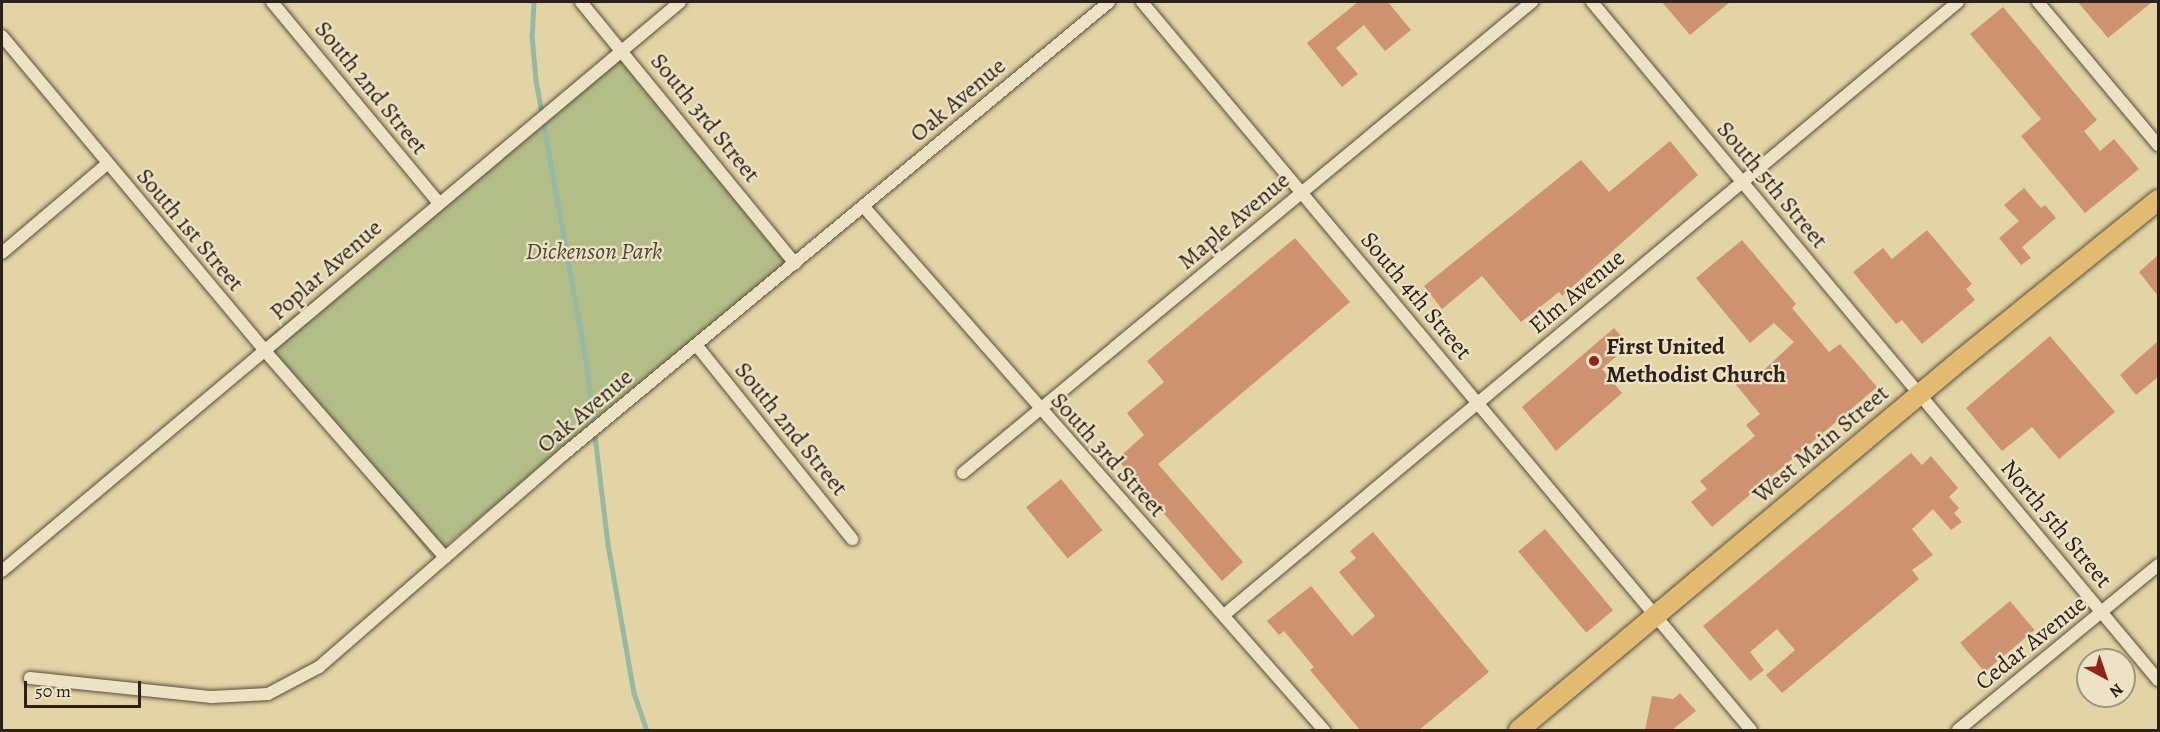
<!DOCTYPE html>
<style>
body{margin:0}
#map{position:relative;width:2160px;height:732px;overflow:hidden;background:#e3d4a5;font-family:Alegreya,serif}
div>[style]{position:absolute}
.green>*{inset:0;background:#b3bd87;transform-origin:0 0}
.stream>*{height:4.5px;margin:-2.25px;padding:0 2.25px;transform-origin:2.25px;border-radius:2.25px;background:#96b9a3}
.building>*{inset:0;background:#ce9270;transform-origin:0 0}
.roads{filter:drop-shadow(0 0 2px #5a4e3e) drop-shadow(0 0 2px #5a4e3e)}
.minor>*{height:12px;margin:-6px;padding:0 6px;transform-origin:6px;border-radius:6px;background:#ede3c4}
.primary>*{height:20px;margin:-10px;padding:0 10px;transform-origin:10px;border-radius:10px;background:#e2ba72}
.dots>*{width:16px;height:16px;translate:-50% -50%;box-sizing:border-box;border:3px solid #ede3c4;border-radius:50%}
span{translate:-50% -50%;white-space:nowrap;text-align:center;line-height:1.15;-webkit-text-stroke:4.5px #ede3c4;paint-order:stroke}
.street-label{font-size:24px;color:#2d211b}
.park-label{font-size:24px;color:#4e4836;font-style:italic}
.poi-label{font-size:24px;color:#2d211b;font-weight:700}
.left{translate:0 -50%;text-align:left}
.frame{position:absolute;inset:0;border:3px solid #2d211b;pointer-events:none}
.north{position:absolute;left:2076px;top:648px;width:60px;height:60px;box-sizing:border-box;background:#ede3c4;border:2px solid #a09580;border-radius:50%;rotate:140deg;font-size:16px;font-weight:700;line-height:24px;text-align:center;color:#2d211b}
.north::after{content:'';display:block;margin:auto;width:21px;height:27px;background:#8f2418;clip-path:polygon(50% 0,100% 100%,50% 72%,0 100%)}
.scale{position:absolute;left:24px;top:681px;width:117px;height:27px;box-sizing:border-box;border:3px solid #2d211b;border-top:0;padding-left:8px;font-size:18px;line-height:21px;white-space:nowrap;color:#2d211b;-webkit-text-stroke:4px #ede3c4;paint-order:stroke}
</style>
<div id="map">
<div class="green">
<i style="left:622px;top:50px;width:274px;height:467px;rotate:51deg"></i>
</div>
<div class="stream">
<i style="left:534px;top:2px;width:33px;rotate:93deg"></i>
<i style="left:532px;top:35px;width:45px;rotate:84.9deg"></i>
<i style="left:536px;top:80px;width:284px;rotate:79.9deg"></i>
<i style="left:586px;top:360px;width:185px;rotate:83.2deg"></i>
<i style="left:608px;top:544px;width:151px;rotate:80.1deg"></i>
<i style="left:634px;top:693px;width:39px;rotate:71deg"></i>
</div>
<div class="building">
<i style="clip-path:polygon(1358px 2px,1388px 2px,1411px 30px,1385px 51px,1364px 25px,1336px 48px,1358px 74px,1342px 87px,1307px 43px)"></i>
<i style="clip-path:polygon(1662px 2px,1730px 2px,1690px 35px)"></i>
<i style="clip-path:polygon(2078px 2px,2152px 2px,2108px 38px)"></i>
<i style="clip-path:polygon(2003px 7px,2097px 120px,2084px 131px,2100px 151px,2114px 139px,2139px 169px,2085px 213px,2021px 136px,2041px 119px,1970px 34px)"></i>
<i style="clip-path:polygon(1670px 141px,1698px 175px,1562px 296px,1559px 292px,1521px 322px,1482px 276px,1442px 309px,1424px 286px,1581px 160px,1609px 192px)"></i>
<i style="clip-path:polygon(2024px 188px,2041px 208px,2045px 205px,2056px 218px,2022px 247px,2031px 258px,2021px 265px,1999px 238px,2019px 221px,2004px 205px)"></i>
<i style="clip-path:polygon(1927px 230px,1972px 284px,1966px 289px,1975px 300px,1922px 344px,1902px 320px,1896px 324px,1853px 272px,1883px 248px,1892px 259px)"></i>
<i style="clip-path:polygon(1295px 238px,1350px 302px,1158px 464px,1243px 562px,1222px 581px,1117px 459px,1144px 435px,1127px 413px,1164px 382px,1147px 361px)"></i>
<i style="clip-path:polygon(1742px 240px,1796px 304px,1792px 308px,1829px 352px,1840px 344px,1877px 387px,1712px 527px,1691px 502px,1707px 489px,1700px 481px,1755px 436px,1746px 425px,1760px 414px,1733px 381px,1755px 378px,1794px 342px,1774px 323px,1750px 343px,1696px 278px)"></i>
<i style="clip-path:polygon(2158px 255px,2158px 296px,2139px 272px)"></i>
<i style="clip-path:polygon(1614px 328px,1629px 345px,1602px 369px,1622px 393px,1556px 451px,1522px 407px)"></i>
<i style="clip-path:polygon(2050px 336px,2115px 412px,2059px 459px,2032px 427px,2002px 451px,1966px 408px)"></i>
<i style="clip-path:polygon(2158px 341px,2158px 377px,2136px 395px,2120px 375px)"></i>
<i style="clip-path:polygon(1911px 453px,1922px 465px,1931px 456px,1958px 488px,1949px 497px,1959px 508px,1954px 513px,1962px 522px,1951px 530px,1933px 509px,1912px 529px,1933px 555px,1912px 570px,1919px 579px,1782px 693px,1766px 675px,1795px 650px,1777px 629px,1750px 652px,1764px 670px,1750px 681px,1703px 626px)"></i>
<i style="left:1061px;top:479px;width:66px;height:45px;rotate:51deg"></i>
<i style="left:1545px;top:529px;width:106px;height:35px;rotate:50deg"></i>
<i style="clip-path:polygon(1373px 532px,1489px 672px,1419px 730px,1360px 730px,1310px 670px,1314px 667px,1284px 631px,1279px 635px,1267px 621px,1311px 586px,1352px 636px,1375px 616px,1339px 572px,1356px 558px,1350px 551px)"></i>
<i style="left:2010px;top:601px;width:38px;height:65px;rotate:50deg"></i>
<i style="clip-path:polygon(1680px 693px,1696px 711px,1672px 730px,1645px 730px,1652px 696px,1673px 699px)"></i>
</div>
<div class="roads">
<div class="minor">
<i style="left:272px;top:2px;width:259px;rotate:50.3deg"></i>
<i style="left:581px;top:2px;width:338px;rotate:50.7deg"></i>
<i style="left:1142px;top:2px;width:949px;rotate:50.09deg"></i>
<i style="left:1592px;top:2px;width:883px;rotate:50.14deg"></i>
<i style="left:2038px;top:2px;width:187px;rotate:50deg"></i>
<i style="left:2px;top:36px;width:410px;rotate:50.1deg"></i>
<i style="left:265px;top:351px;width:274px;rotate:48.9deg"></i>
<i style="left:864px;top:207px;width:697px;rotate:48.67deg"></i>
<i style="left:2px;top:253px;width:138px;rotate:-40.3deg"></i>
<i style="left:697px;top:346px;width:248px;rotate:51.2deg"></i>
<i style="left:963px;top:473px;width:739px;rotate:-39.62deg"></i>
<i style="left:2px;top:571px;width:885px;rotate:-40deg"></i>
<i style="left:1224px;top:615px;width:956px;rotate:-39.87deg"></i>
<i style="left:30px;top:678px;width:183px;rotate:6deg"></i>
<i style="left:212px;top:697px;width:56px;rotate:-3.1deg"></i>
<i style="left:268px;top:694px;width:58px;rotate:-27.9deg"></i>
<i style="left:319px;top:667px;width:325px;rotate:-41deg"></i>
<i style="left:564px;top:454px;width:708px;rotate:-39.67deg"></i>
<i style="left:1958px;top:730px;width:259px;rotate:-39.5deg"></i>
</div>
<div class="primary">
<i style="left:1519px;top:730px;width:579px;rotate:-39.96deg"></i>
<i style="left:1963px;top:358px;width:251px;rotate:-39deg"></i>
</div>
</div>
<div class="dots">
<i style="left:1594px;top:361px;background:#8f2418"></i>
</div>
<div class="street-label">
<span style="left:371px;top:88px;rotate:51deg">South 2nd Street</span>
<span style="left:958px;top:100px;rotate:-40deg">Oak Avenue</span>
<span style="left:705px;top:118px;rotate:51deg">South 3rd Street</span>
<span style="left:1772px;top:185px;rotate:50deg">South 5th Street</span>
<span style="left:1234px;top:221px;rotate:-40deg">Maple Avenue</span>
<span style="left:190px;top:230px;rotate:50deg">South 1st Street</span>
<span style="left:326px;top:270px;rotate:-41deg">Poplar Avenue</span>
<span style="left:1577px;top:292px;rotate:-40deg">Elm Avenue</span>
<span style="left:1416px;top:296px;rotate:50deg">South 4th Street</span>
<span style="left:585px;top:411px;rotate:-40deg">Oak Avenue</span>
<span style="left:791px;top:429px;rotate:51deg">South 2nd Street</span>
<span style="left:1821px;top:444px;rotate:-40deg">West Main Street</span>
<span style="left:1108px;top:455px;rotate:48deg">South 3rd Street</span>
<span style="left:2056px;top:524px;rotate:50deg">North 5th Street</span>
<span style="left:2031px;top:643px;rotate:-39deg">Cedar Avenue</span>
</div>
<div class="park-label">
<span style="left:594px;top:252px">Dickenson Park</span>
</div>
<div class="poi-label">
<span class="left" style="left:1606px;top:361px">First United<br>Methodist Church</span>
</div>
<div class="frame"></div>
<div class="north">N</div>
<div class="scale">50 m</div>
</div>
